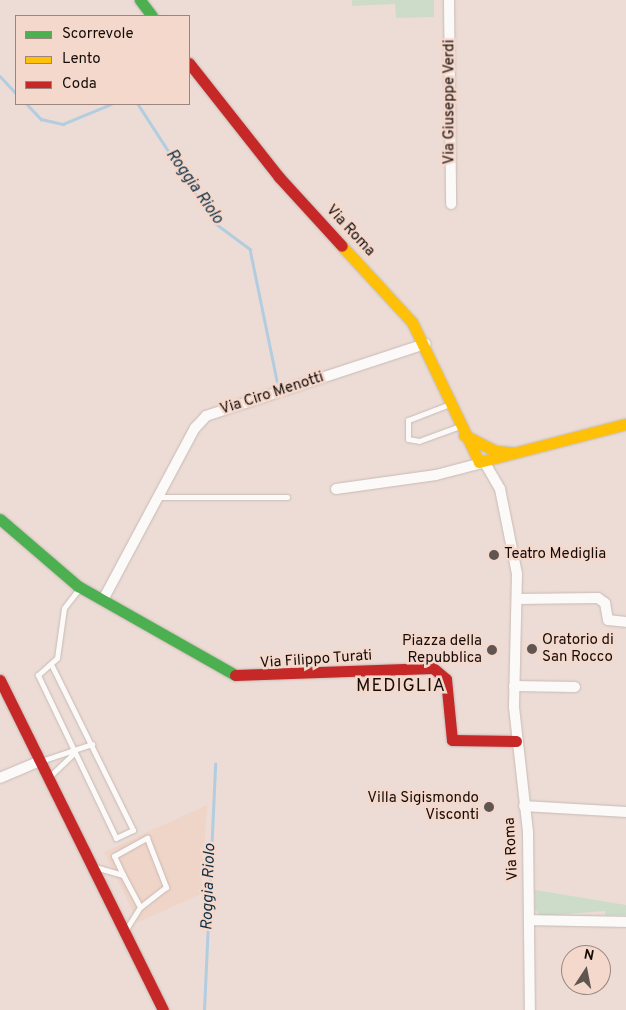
<!DOCTYPE html>
<style>
body{margin:0}
#map{position:relative;width:626px;height:1010px;overflow:hidden;background:#ecdcd5;font-family:Overpass,sans-serif}
div>[style]{position:absolute}
.built>*{inset:0;background:#efd4c8}
.green>*{inset:0;background:#ccdcc8}
.stream>*{height:2.5px;margin:-1.25px;padding:0 1.25px;transform-origin:1.25px;border-radius:1.25px;background:#b3cde0}
.roads{filter:drop-shadow(0 0 1px #c7bab5) drop-shadow(0 0 1px #c7bab5)}
.lane>*{height:5px;margin:-2.5px;padding:0 2.5px;transform-origin:2.5px;border-radius:2.5px;background:#fcfaf9}
.street>*{height:10px;margin:-5px;padding:0 5px;transform-origin:5px;border-radius:5px;background:#fcfaf9}
.fast>*{height:11px;margin:-5.5px;padding:0 5.5px;transform-origin:5.5px;border-radius:5.5px;background:#4caf50}
.slow>*{height:11px;margin:-5.5px;padding:0 5.5px;transform-origin:5.5px;border-radius:5.5px;background:#ffc107}
.jam>*{height:11px;margin:-5.5px;padding:0 5.5px;transform-origin:5.5px;border-radius:5.5px;background:#c62828}
.dots>*{width:14px;height:14px;translate:-50% -50%;box-sizing:border-box;border:2px solid #f5d8cc;border-radius:50%}
span{translate:-50% -50%;white-space:nowrap;text-align:center;line-height:1.15;-webkit-text-stroke:5px #f5d8cc;paint-order:stroke}
.street-label{font-size:15px;color:#150c08}
.poi-label{font-size:15px;color:#150c08}
.left{translate:0 -50%;text-align:left}
.right{translate:-100% -50%;text-align:right}
.water-label{font-size:16px;color:#0d3147;font-style:italic}
.quarter-label{font-size:18px;color:#150c08;letter-spacing:1px}
.legend{position:absolute;left:15px;top:15px;width:175px;height:90px;box-sizing:border-box;background:#f5d8cc;border:1px solid #9b867e;margin:0;padding:6px 9px;list-style:none;font-size:15px;color:#150c08}
.legend li{display:flex;align-items:center;gap:10px;height:25px}
.legend b{width:25px;border:1px solid #9b867e}
.north{position:absolute;left:561px;top:945px;width:50px;height:50px;box-sizing:border-box;background:#f5d8cc;border:1px solid #9b867e;border-radius:50%;rotate:11deg;font-size:14px;font-weight:700;line-height:20px;text-align:center;color:#150c08}
.north::after{content:'';display:block;margin:auto;width:18px;height:22px;background:#605550;clip-path:polygon(50% 0,100% 100%,50% 72%,0 100%)}
</style>
<div id="map">
<div class="built">
<i style="clip-path:polygon(207px 805px,201px 894px,138px 922px,104px 852px)"></i>
</div>
<div class="green">
<i style="clip-path:polygon(352px 0,434px 0,434px 17px,396px 18px,395px 4px,352px 6px)"></i>
<i style="clip-path:polygon(535px 890px,626px 905px,626px 915px,605px 915px,605px 911px,541px 916px,535px 909px)"></i>
</div>
<div class="stream">
<i style="left:0;top:76px;width:23px;rotate:47deg"></i>
<i style="left:27px;top:104px;width:21px;rotate:47deg"></i>
<i style="left:41px;top:119px;width:23px;rotate:13deg"></i>
<i style="left:63px;top:124px;width:52px;rotate:-22.6deg"></i>
<i style="left:138px;top:104px;width:142px;rotate:57.1deg"></i>
<i style="left:215px;top:223px;width:44px;rotate:36.6deg"></i>
<i style="left:250px;top:249px;width:135px;rotate:78.4deg"></i>
<i style="left:204px;top:1010px;width:246px;rotate:-87.4deg"></i>
</div>
<div class="roads">
<div class="lane">
<i style="left:450px;top:404px;width:45px;rotate:159.1deg"></i>
<i style="left:408px;top:420px;width:19px;rotate:90deg"></i>
<i style="left:408px;top:439px;width:11px;rotate:10deg"></i>
<i style="left:419px;top:441px;width:44px;rotate:-20.1deg"></i>
<i style="left:158px;top:497px;width:129px"></i>
<i style="left:52px;top:666px;width:183px;rotate:63.7deg"></i>
<i style="left:133px;top:830px;width:19px;rotate:155deg"></i>
<i style="left:116px;top:838px;width:181px;rotate:-115.6deg"></i>
<i style="left:38px;top:675px;width:25px;rotate:-42deg"></i>
<i style="left:57px;top:658px;width:50px;rotate:-82deg"></i>
<i style="left:64px;top:608px;width:24px;rotate:-52deg"></i>
<i style="left:41px;top:761px;width:54px;rotate:-18.4deg"></i>
<i style="left:48px;top:778px;width:35px;rotate:-44deg"></i>
<i style="left:95px;top:867px;width:29px;rotate:16deg"></i>
<i style="left:123px;top:875px;width:36px;rotate:62deg"></i>
<i style="left:140px;top:907px;width:28px;rotate:122deg"></i>
<i style="left:123px;top:875px;width:21px;rotate:-115deg"></i>
<i style="left:114px;top:856px;width:38px;rotate:-29deg"></i>
<i style="left:147px;top:838px;width:53px;rotate:68.8deg"></i>
<i style="left:166px;top:887px;width:33px;rotate:142deg"></i>
</div>
<div class="street">
<i style="left:449px;top:0;width:204px;rotate:89.4deg"></i>
<i style="left:485px;top:463px;width:30px;rotate:60deg"></i>
<i style="left:500px;top:489px;width:87px;rotate:78.7deg"></i>
<i style="left:517px;top:574px;width:133px;rotate:91.3deg"></i>
<i style="left:514px;top:707px;width:126px;rotate:83.6deg"></i>
<i style="left:528px;top:832px;width:178px;rotate:89.4deg"></i>
<i style="left:336px;top:489px;width:101px;rotate:-8deg"></i>
<i style="left:436px;top:475px;width:48px;rotate:-14.6deg"></i>
<i style="left:517px;top:599px;width:81px;rotate:-0.7deg"></i>
<i style="left:598px;top:598px;width:9px;rotate:36deg"></i>
<i style="left:605px;top:603px;width:17px;rotate:80deg"></i>
<i style="left:608px;top:620px;width:18px;rotate:6deg"></i>
<i style="left:103px;top:600px;width:195px;rotate:-61.9deg"></i>
<i style="left:195px;top:428px;width:16px;rotate:-47deg"></i>
<i style="left:206px;top:416px;width:231px;rotate:-18.2deg"></i>
<i style="left:514px;top:686px;width:61px;rotate:0.9deg"></i>
<i style="left:0;top:778px;width:43px;rotate:-23deg"></i>
<i style="left:524px;top:806px;width:102px;rotate:3.4deg"></i>
<i style="left:530px;top:920px;width:96px;rotate:1.2deg"></i>
</div>
<div class="fast">
<i style="left:140px;top:0;width:20px;rotate:53deg"></i>
<i style="left:0;top:519px;width:103px;rotate:40.7deg"></i>
<i style="left:78px;top:586px;width:180px;rotate:29.5deg"></i>
</div>
<div class="slow">
<i style="left:342px;top:246px;width:103px;rotate:47.4deg"></i>
<i style="left:412px;top:322px;width:155px;rotate:64.4deg"></i>
<i style="left:479px;top:462px;width:152px;rotate:-14.5deg"></i>
<i style="left:464px;top:435px;width:35px;rotate:27deg"></i>
<i style="left:495px;top:451px;width:16px;rotate:4deg"></i>
</div>
<div class="jam">
<i style="left:189px;top:63px;width:145px;rotate:51.7deg"></i>
<i style="left:279px;top:177px;width:93px;rotate:47.6deg"></i>
<i style="left:235px;top:675px;width:198px;rotate:-2deg"></i>
<i style="left:433px;top:668px;width:17px;rotate:40deg"></i>
<i style="left:446px;top:679px;width:61px;rotate:84.4deg"></i>
<i style="left:452px;top:740px;width:64px;rotate:0.9deg"></i>
<i style="left:0;top:680px;width:368px;rotate:63.7deg"></i>
</div>
</div>
<div class="dots">
<i style="left:494px;top:555px;background:#605550"></i>
<i style="left:532px;top:649px;background:#605550"></i>
<i style="left:492px;top:650px;background:#605550"></i>
<i style="left:489px;top:807px;background:#605550"></i>
</div>
<div class="street-label">
<span style="left:450px;top:102px;rotate:-90deg">Via Giuseppe Verdi</span>
<span style="left:350px;top:231px;rotate:47deg">Via Roma</span>
<span style="left:272px;top:394px;rotate:-18deg">Via Ciro Menotti</span>
<span style="left:316px;top:660px;rotate:-4deg">Via Filippo Turati</span>
<span style="left:512px;top:849px;rotate:-93deg">Via Roma</span>
</div>
<div class="poi-label">
<span class="left" style="left:504px;top:555px">Teatro Mediglia</span>
<span class="left" style="left:542px;top:649px">Oratorio di<br>San Rocco</span>
<span class="right" style="left:482px;top:650px">Piazza della<br>Repubblica</span>
<span class="right" style="left:479px;top:807px">Villa Sigismondo<br>Visconti</span>
</div>
<div class="water-label">
<span style="left:194px;top:187px;rotate:55deg">Roggia Riolo</span>
<span style="left:209px;top:887px;rotate:-88deg">Roggia Riolo</span>
</div>
<div class="quarter-label">
<span style="left:401px;top:687px">MEDIGLIA</span>
</div>
<ul class="legend">
<li><b style="height:6px;background:#4caf50"></b>Scorrevole</li>
<li><b style="height:6px;background:#ffc107"></b>Lento</li>
<li><b style="height:6px;background:#c62828"></b>Coda</li>
</ul>
<div class="north">N</div>
</div>
